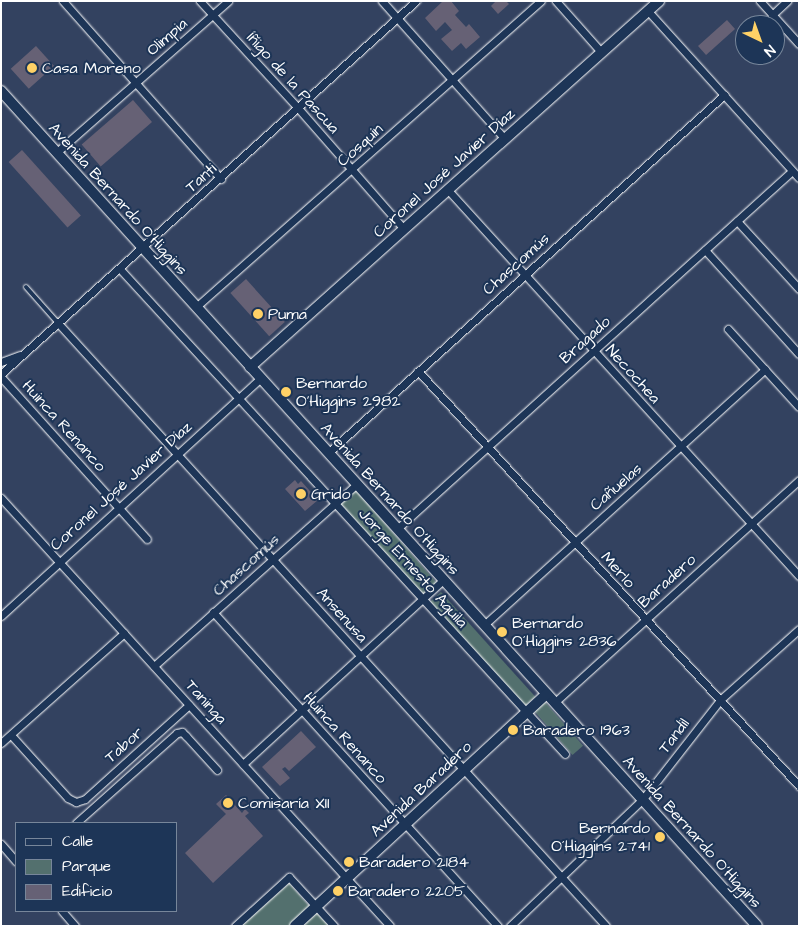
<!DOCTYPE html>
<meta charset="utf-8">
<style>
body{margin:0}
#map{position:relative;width:800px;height:927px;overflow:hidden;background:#334260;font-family:"Architects Daughter",sans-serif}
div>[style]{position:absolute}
.green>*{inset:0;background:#53706e;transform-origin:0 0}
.building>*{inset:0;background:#666175;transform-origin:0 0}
.roads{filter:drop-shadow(0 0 1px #fff) drop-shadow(0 0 1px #fff)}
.lane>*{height:4px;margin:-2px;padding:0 2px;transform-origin:2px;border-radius:2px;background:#1d3557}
.street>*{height:7px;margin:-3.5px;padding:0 3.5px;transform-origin:3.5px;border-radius:3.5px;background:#1d3557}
.secondary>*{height:10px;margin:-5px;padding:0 5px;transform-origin:5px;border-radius:5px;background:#1d3557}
.dots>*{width:14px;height:14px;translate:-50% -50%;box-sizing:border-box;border:2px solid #1d3557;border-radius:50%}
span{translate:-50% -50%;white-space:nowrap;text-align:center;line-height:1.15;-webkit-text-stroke:4px #1d3557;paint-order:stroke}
.street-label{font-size:16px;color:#fff}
.poi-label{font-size:16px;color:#fff}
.left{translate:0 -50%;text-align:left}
.right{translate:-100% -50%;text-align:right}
.frame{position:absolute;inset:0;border:2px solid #fff;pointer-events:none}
.legend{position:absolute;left:15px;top:822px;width:162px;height:90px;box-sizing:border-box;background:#1d3557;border:1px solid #77869a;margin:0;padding:6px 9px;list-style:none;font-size:15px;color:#fff}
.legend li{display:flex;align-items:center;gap:10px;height:25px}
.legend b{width:25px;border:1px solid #77869a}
.north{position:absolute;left:735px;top:15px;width:50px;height:50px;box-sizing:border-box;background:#1d3557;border:1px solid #77869a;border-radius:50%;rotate:138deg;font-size:14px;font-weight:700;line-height:20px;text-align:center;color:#fff}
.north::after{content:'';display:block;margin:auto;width:18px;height:22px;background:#ffd166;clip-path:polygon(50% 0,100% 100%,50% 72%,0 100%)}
</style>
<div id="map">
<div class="green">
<i style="left:355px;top:489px;width:124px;height:21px;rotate:49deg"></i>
<i style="left:441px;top:592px;width:141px;height:16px;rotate:48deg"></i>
<i style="left:545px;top:702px;width:58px;height:14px;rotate:49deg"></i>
<i style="clip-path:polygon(289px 883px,310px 907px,289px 926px,241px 926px)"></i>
<i style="clip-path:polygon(316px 912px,329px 926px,301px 926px)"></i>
</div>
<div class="building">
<i style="clip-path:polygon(443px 1px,451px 1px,459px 11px,455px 15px,466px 27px,469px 24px,480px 37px,466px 49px,461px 43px,452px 51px,441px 39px,452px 30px,445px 22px,436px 31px,425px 18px)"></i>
<i style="clip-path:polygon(496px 1px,506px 1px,509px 4px,498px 14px,491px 6px)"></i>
<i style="left:727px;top:20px;width:12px;height:39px;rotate:48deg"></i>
<i style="left:36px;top:46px;width:27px;height:34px;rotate:48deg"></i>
<i style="left:133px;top:100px;width:29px;height:68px;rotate:49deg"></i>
<i style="left:22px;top:150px;width:88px;height:18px;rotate:48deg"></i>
<i style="left:246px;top:279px;width:58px;height:21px;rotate:48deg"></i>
<i style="clip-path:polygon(295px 480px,298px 484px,301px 481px,318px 500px,305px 511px,285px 489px)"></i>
<i style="clip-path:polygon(301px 731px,316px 747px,289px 771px,285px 767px,282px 769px,290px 778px,280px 786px,262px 767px)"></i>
<i style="clip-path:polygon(226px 795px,242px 813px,245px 809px,249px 813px,245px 816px,263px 836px,213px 883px,185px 853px,226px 814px,216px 804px)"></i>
</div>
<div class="roads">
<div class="lane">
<i style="left:26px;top:287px;width:48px;rotate:48.4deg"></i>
</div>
<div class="street">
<i style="left:63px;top:1px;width:238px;rotate:48.4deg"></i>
<i style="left:200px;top:1px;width:145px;rotate:47.5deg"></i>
<i style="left:298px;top:108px;width:161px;rotate:48.8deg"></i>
<i style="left:382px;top:1px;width:185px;rotate:48.3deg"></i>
<i style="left:556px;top:1px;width:69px;rotate:48.5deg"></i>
<i style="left:760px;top:1px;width:58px;rotate:47.8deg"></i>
<i style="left:648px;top:11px;width:225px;rotate:47.9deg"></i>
<i style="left:772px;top:15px;width:21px;rotate:-43deg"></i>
<i style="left:57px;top:152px;width:228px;rotate:-41.4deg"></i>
<i style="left:448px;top:190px;width:522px;rotate:47.72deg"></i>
<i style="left:737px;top:221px;width:92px;rotate:47.6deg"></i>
<i style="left:705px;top:250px;width:140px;rotate:47.9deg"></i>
<i style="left:120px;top:269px;width:658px;rotate:47.46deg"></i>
<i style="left:196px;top:307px;width:461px;rotate:-41.6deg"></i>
<i style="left:58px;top:323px;width:815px;rotate:47.74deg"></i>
<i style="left:728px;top:329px;width:105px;rotate:47.7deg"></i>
<i style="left:1px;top:362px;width:20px;rotate:-20deg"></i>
<i style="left:418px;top:371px;width:563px;rotate:47.45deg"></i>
<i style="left:1px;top:374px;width:558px;rotate:-41.95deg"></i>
<i style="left:1px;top:377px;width:218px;rotate:48deg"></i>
<i style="left:328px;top:453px;width:534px;rotate:-42.11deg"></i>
<i style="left:1px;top:498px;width:578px;rotate:47.73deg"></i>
<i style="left:397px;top:529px;width:533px;rotate:-42.19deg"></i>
<i style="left:213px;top:612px;width:424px;rotate:47.8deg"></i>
<i style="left:1px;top:616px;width:351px;rotate:-42.5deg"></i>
<i style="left:484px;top:625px;width:380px;rotate:-42.3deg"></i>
<i style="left:154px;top:666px;width:271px;rotate:-41.9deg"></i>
<i style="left:554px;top:703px;width:331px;rotate:-42.3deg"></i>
<i style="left:11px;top:735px;width:85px;rotate:47.9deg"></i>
<i style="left:68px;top:798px;width:9px;rotate:27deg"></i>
<i style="left:76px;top:802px;width:9px;rotate:-18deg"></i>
<i style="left:85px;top:799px;width:140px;rotate:-42.1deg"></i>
<i style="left:1px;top:743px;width:165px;rotate:-41.8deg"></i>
<i style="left:243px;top:764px;width:272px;rotate:-42.6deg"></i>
<i style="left:76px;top:823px;width:135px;rotate:-41.7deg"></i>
<i style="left:177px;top:733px;width:5px;rotate:-11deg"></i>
<i style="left:182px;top:732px;width:6px;rotate:45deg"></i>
<i style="left:186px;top:736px;width:46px;rotate:47.6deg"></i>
<i style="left:1px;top:844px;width:23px;rotate:49deg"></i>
<i style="left:62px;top:911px;width:20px;rotate:49deg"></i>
<i style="left:235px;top:926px;width:73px;rotate:-42.2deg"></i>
<i style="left:289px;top:877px;width:67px;rotate:47.4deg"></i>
<i style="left:510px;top:926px;width:182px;rotate:-43.7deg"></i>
<i style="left:642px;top:800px;width:127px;rotate:-52deg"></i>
<i style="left:720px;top:700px;width:106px;rotate:-41.9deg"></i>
</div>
<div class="secondary">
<i style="left:1px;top:91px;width:1126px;rotate:47.84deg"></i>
<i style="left:250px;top:367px;width:549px;rotate:-41.82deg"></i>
<i style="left:295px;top:926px;width:342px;rotate:-42.7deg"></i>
</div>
</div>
<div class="dots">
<i style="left:32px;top:68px;background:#ffd166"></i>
<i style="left:258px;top:314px;background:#ffd166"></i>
<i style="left:286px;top:392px;background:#ffd166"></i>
<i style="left:301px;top:494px;background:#ffd166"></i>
<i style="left:502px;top:632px;background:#ffd166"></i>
<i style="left:513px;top:730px;background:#ffd166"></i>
<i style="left:228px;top:803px;background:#ffd166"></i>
<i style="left:660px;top:837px;background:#ffd166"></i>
<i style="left:349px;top:862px;background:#ffd166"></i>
<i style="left:338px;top:891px;background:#ffd166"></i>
</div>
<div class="street-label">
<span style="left:167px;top:37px;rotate:-41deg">Olimpia</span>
<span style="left:293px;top:83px;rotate:48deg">Íñigo de la Pascua</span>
<span style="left:360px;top:145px;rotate:-42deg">Cosquín</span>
<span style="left:444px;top:173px;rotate:-42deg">Coronel José Javier Díaz</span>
<span style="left:201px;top:178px;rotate:-42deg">Tanti</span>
<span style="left:118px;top:199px;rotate:48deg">Avenida Bernardo O'Higgins</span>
<span style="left:516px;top:264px;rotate:-42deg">Chascomús</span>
<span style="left:585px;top:340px;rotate:-42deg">Bragado</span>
<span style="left:633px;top:374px;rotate:48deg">Necochea</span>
<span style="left:64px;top:426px;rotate:48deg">Huinca Renanco</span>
<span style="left:121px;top:486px;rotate:-42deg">Coronel José Javier Díaz</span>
<span style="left:616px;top:487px;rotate:-41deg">Cañuelas</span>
<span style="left:390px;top:499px;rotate:48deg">Avenida Bernardo O'Higgins</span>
<span style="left:246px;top:565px;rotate:-42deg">Chascomús</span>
<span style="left:413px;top:568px;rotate:48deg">Jorge Ernesto Aguila</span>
<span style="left:618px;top:570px;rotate:48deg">Merlo</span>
<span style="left:667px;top:581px;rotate:-42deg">Baradero</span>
<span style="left:342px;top:615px;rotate:48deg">Ansenusa</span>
<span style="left:206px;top:702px;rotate:48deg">Taninga</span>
<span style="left:674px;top:736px;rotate:-53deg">Tandil</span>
<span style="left:345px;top:738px;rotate:48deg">Huinca Renanco</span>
<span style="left:124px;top:745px;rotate:-42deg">Tabor</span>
<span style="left:421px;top:789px;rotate:-43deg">Avenida Baradero</span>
<span style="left:692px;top:832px;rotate:48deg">Avenida Bernardo O'Higgins</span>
</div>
<div class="poi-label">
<span class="left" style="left:42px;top:68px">Casa Moreno</span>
<span class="left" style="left:268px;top:314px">Puma</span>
<span class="left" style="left:296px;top:392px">Bernardo<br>O'Higgins 2982</span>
<span class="left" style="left:311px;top:494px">Grido</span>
<span class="left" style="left:512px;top:632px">Bernardo<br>O´Higgins 2836</span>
<span class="left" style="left:523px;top:730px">Baradero 1963</span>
<span class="left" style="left:238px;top:803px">Comisaría XII</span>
<span class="right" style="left:650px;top:837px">Bernardo<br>O´Higgins 2741</span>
<span class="left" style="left:359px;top:862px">Baradero 2184</span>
<span class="left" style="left:348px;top:891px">Baradero 2205</span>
</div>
<div class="frame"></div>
<ul class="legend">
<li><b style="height:6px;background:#1d3557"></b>Calle</li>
<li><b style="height:14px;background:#53706e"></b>Parque</li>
<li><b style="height:14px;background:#666175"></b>Edificio</li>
</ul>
<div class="north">N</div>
</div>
